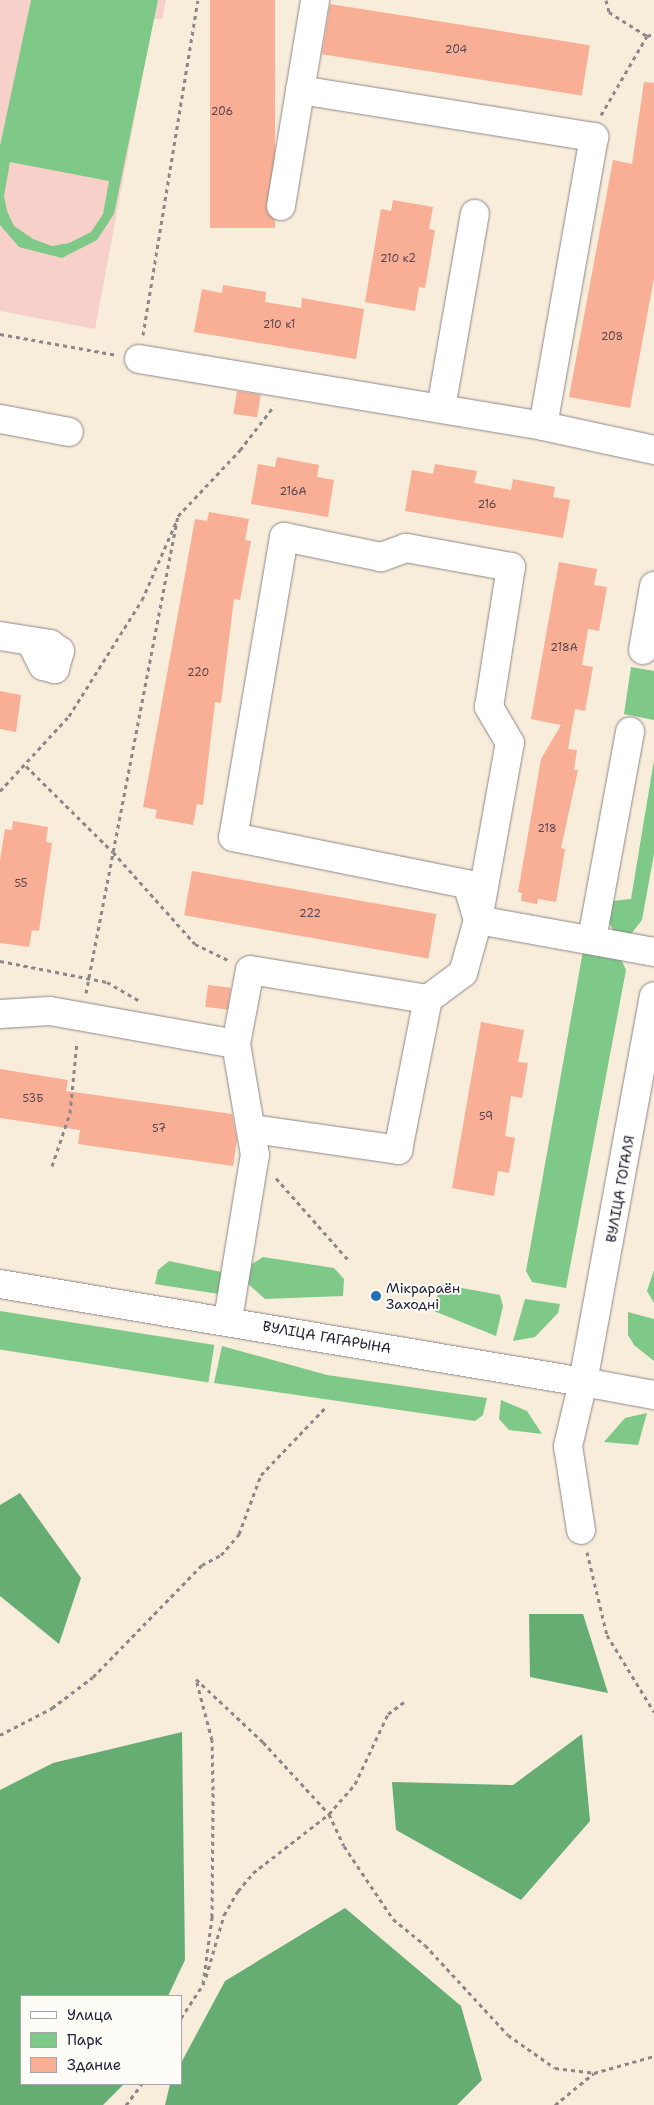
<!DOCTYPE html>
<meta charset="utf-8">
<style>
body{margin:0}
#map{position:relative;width:654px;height:2105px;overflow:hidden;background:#f8ecda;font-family:"Shantell Sans",sans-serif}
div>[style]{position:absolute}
.built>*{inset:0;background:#f7d0ca}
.green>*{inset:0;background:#7ec988;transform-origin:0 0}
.forest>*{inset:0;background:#66ad74}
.building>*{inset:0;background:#f9af95;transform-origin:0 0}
.path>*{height:3px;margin-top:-1.5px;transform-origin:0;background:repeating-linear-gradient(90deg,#8d878a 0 4px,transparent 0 8px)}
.roads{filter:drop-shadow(0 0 1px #8d878a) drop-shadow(0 0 1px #8d878a)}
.minor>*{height:28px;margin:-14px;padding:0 14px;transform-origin:14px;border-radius:14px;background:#fff}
.major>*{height:28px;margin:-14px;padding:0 14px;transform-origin:14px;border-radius:14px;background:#fff}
.dots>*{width:14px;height:14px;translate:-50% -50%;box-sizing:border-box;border:2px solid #fdfcf7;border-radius:50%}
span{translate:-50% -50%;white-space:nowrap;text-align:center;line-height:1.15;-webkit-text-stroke:4px #fdfcf7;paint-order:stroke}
.number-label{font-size:11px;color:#584552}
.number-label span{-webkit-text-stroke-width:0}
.street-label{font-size:14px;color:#22223b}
.poi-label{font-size:14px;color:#22223b}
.left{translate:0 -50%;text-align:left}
.legend{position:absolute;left:20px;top:1995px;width:162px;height:90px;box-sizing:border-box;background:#fdfcf7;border:1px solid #a5a5ac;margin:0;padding:6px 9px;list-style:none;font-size:15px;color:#22223b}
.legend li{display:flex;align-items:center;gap:10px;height:25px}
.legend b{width:25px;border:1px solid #a5a5ac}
</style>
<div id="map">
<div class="built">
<i style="clip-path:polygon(0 0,166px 0,162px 19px,153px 19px,95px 329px,0 311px)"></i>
</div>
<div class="green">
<i style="clip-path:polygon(evenodd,31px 0,158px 0,114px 214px,97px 240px,62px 258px,19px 247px,0 225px,0 146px,31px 0,10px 162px,109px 181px,103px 214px,91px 232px,69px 243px,52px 246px,33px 239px,14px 226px,7px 211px,4px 196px,10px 162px)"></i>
<i style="clip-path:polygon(631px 667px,654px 671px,654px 720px,624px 714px)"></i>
<i style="clip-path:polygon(654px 760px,654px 854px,642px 920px,631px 934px,614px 932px,605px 914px,612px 901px,631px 899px)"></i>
<i style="clip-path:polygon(583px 951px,620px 957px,626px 970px,566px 1288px,532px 1282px,526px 1271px)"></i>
<i style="clip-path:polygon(263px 1257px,334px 1268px,344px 1279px,343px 1296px,265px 1299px,248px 1284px,252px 1264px)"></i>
<i style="clip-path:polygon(169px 1261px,226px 1273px,225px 1295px,155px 1284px,158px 1270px)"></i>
<i style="clip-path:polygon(654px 1270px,654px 1303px,647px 1291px)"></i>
<i style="clip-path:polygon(440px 1284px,500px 1295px,503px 1306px,496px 1336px,434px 1311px)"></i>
<i style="clip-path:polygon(525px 1299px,560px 1304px,558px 1313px,535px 1337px,513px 1341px)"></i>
<i style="left:0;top:1311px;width:217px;height:38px;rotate:9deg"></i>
<i style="clip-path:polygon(628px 1312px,654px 1319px,654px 1361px,634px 1345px,628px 1335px)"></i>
<i style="clip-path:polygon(222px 1346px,327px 1375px,487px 1398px,483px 1415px,475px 1421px,214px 1383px)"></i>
<i style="clip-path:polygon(501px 1400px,527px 1411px,542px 1434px,509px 1430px,499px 1419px)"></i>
<i style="clip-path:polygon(647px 1413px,638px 1445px,604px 1442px,625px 1418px)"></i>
</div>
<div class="forest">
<i style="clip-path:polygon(20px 1493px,81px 1578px,59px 1644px,0 1596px,0 1505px)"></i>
<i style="clip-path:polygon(529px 1614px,583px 1614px,608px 1693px,530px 1677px)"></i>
<i style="clip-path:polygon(182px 1732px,185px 1960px,168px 1996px,21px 1996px,21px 2084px,124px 2084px,103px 2105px,0 2105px,0 1790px,53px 1763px)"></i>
<i style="clip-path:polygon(582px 1734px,590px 1821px,521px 1900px,396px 1830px,392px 1782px,513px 1785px)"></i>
<i style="clip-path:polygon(345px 1908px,461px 2006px,482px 2080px,457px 2105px,165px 2105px,170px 2084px,181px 2084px,181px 2063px,225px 1981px)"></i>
</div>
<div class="building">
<i style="left:210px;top:0;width:65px;height:228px"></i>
<i style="left:330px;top:4px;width:263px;height:51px;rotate:9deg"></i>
<i style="clip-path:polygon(644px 82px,654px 83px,654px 278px,630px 408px,569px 397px,613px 160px,632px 164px)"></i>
<i style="clip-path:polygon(393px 200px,433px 207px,429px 229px,435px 230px,425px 288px,419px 287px,415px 311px,365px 302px,381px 209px,391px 211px)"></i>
<i style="clip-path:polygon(223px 285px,266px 292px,265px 302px,301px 308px,302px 298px,364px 309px,356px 359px,194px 332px,202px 289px,222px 293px)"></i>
<i style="left:237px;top:391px;width:24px;height:23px;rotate:9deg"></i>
<i style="clip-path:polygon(277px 457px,319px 465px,317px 477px,334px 480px,328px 517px,251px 504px,258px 464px,275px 467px)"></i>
<i style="clip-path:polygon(435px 464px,477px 471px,474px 483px,511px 490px,513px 479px,555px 487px,553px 497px,570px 500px,563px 538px,405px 511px,412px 470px,433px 474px)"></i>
<i style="clip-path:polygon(209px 512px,249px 519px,245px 540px,251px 541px,240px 600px,234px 599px,221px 703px,215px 702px,203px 805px,197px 804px,193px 825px,155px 818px,157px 810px,143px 807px,195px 519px,207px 521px)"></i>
<i style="clip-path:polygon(559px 562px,597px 569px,594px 585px,607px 587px,599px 631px,588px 629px,582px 665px,593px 667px,585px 711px,575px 709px,568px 749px,577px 750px,574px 770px,578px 770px,561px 848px,565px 849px,556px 902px,538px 899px,537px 904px,521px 901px,522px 893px,518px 892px,541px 759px,561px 725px,531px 719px)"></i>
<i style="clip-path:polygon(0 691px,21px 695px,16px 732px,0 729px)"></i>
<i style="clip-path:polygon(13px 821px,48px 827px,46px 842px,52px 843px,39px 931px,32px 930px,29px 947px,0 943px,0 860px,5px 829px,12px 830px)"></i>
<i style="left:192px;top:871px;width:248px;height:45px;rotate:10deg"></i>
<i style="left:208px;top:985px;width:23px;height:22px;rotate:7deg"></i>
<i style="clip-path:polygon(481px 1022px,524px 1030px,518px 1062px,528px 1063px,522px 1098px,511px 1096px,505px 1136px,515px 1138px,509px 1173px,498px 1171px,494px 1196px,452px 1188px)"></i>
<i style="clip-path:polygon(0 1069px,68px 1080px,66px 1091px,232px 1114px,237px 1140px,233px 1166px,78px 1144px,80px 1130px,0 1118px)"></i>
</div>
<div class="path">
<i style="left:606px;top:0;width:12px;rotate:76deg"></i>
<i style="left:609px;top:12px;width:45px;rotate:32.3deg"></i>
<i style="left:647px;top:36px;width:7px;rotate:-16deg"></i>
<i style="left:601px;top:115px;width:91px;rotate:-59.8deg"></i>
<i style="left:0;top:334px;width:119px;rotate:10.2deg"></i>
<i style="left:143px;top:335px;width:339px;rotate:-80.7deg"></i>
<i style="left:178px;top:516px;width:91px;rotate:-46.8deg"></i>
<i style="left:240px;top:450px;width:56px;rotate:-52.3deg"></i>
<i style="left:26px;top:766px;width:122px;rotate:44.7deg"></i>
<i style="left:113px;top:852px;width:123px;rotate:48.3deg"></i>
<i style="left:195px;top:944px;width:37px;rotate:26deg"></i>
<i style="left:0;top:791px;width:102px;rotate:-47.4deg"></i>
<i style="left:69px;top:716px;width:137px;rotate:-57.8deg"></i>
<i style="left:142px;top:600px;width:85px;rotate:-66.4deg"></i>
<i style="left:0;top:961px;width:109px;rotate:11.1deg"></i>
<i style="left:107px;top:982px;width:39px;rotate:30deg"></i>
<i style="left:86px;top:993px;width:486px;rotate:-79.1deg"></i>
<i style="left:52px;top:1166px;width:56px;rotate:-71.2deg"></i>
<i style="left:70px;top:1113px;width:72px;rotate:-84.4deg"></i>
<i style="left:276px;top:1178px;width:112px;rotate:48.6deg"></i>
<i style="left:587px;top:1552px;width:85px;rotate:76.5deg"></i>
<i style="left:607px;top:1635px;width:90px;rotate:58.6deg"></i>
<i style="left:0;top:1735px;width:59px;rotate:-27.4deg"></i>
<i style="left:52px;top:1708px;width:51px;rotate:-37.1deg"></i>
<i style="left:93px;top:1677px;width:156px;rotate:-45.8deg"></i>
<i style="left:202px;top:1565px;width:21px;rotate:-28deg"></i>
<i style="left:221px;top:1555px;width:28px;rotate:-49deg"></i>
<i style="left:239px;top:1534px;width:63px;rotate:-69.6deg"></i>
<i style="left:261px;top:1475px;width:95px;rotate:-46.3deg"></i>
<i style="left:206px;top:1977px;width:65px;rotate:-73.8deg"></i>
<i style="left:224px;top:1915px;width:28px;rotate:-60deg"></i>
<i style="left:238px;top:1891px;width:23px;rotate:-50deg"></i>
<i style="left:253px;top:1873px;width:96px;rotate:-37.8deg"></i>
<i style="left:329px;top:1814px;width:40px;rotate:-49deg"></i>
<i style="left:355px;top:1784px;width:77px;rotate:-64.8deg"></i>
<i style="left:388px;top:1714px;width:20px;rotate:-37deg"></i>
<i style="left:203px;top:1984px;width:68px;rotate:-82.3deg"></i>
<i style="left:212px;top:1917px;width:127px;rotate:-89.5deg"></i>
<i style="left:213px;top:1790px;width:50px;rotate:-91.1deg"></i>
<i style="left:212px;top:1740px;width:63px;rotate:-104.7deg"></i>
<i style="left:196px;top:1679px;width:92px;rotate:43.2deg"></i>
<i style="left:263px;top:1742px;width:98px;rotate:47.5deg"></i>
<i style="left:329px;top:1814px;width:35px;rotate:65deg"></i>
<i style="left:344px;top:1846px;width:88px;rotate:56.1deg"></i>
<i style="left:393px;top:1919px;width:41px;rotate:39.1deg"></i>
<i style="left:425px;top:1945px;width:122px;rotate:47.3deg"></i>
<i style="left:508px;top:2035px;width:57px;rotate:35.1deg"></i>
<i style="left:555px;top:2068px;width:39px;rotate:7deg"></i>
<i style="left:181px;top:2018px;width:42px;rotate:-56.7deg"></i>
<i style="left:126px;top:2105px;width:26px;rotate:-53deg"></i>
<i style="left:555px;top:2105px;width:50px;rotate:-39.4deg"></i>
<i style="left:594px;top:2073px;width:62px;rotate:-15.8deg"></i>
</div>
<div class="roads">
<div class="minor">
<i style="left:300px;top:90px;width:298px;rotate:9.1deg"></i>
<i style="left:594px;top:137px;width:293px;rotate:100deg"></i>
<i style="left:543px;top:426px;width:114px;rotate:12.2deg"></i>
<i style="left:281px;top:206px;width:209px;rotate:-80.6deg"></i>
<i style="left:139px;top:359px;width:410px;rotate:9.4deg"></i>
<i style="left:441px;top:408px;width:197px;rotate:-80.1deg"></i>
<i style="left:0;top:419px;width:70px;rotate:10.7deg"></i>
<i style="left:0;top:636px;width:51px;rotate:9.1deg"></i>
<i style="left:50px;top:644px;width:12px;rotate:35deg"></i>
<i style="left:60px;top:651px;width:19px;rotate:106deg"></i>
<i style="left:55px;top:669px;width:12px;rotate:-166deg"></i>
<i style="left:43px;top:666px;width:28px;rotate:-117deg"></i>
<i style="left:643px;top:650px;width:65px;rotate:-80.2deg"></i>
<i style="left:592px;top:939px;width:211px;rotate:-79.6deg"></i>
<i style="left:0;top:1014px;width:50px;rotate:-3.4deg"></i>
<i style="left:50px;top:1011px;width:189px;rotate:10.1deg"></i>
<i style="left:236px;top:1044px;width:75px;rotate:-79.3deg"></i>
<i style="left:250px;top:970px;width:180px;rotate:9.3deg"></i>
<i style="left:253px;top:1129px;width:147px;rotate:8.2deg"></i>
<i style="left:398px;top:1150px;width:154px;rotate:-78.8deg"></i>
<i style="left:428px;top:999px;width:44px;rotate:-36.6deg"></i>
<i style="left:463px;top:973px;width:55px;rotate:-74.2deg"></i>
<i style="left:478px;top:920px;width:180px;rotate:-79.8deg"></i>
<i style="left:510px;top:743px;width:42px;rotate:-120.3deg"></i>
<i style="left:489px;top:707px;width:142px;rotate:-81.1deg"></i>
<i style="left:511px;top:567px;width:107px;rotate:-169.7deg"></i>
<i style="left:406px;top:548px;width:27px;rotate:160deg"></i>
<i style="left:381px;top:557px;width:99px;rotate:-168.3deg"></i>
<i style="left:284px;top:537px;width:304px;rotate:99.6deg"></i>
<i style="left:233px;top:837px;width:239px;rotate:11.4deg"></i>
<i style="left:467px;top:884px;width:38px;rotate:73deg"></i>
<i style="left:478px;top:920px;width:179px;rotate:10.3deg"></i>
<i style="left:228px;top:1319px;width:166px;rotate:-80.7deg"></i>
<i style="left:255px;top:1155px;width:113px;rotate:-99.7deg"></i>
<i style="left:581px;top:1530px;width:85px;rotate:-98.8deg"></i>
<i style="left:568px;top:1446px;width:66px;rotate:-76.8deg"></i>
<i style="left:583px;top:1382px;width:72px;rotate:10.4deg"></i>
</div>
<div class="major">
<i style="left:0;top:1284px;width:591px;rotate:9.54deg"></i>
<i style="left:583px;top:1382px;width:392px;rotate:-79.6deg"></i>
</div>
</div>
<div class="dots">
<i style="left:376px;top:1296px;background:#1f6fb2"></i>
</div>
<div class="number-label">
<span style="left:456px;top:50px">204</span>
<span style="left:222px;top:112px">206</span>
<span style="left:398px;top:259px">210 к2</span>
<span style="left:279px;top:325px">210 к1</span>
<span style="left:612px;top:337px">208</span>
<span style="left:293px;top:492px">216А</span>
<span style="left:487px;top:505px">216</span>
<span style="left:564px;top:648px">218А</span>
<span style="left:198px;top:673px">220</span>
<span style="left:547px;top:829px">218</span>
<span style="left:21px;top:884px">55</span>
<span style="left:310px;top:914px">222</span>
<span style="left:33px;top:1099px">53Б</span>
<span style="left:486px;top:1117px">59</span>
<span style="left:159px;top:1129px">57</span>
</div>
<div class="street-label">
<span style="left:620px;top:1189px;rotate:-80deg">ВУЛІЦА ГОГАЛЯ</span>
<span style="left:327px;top:1337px;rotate:10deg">ВУЛІЦА ГАГАРЫНА</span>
</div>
<div class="poi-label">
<span class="left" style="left:386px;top:1296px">Мікрараён<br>Заходні</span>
</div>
<ul class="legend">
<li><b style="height:6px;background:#fff"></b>Улица</li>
<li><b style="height:14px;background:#7ec988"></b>Парк</li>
<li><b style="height:14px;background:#f9af95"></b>Здание</li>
</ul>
</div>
